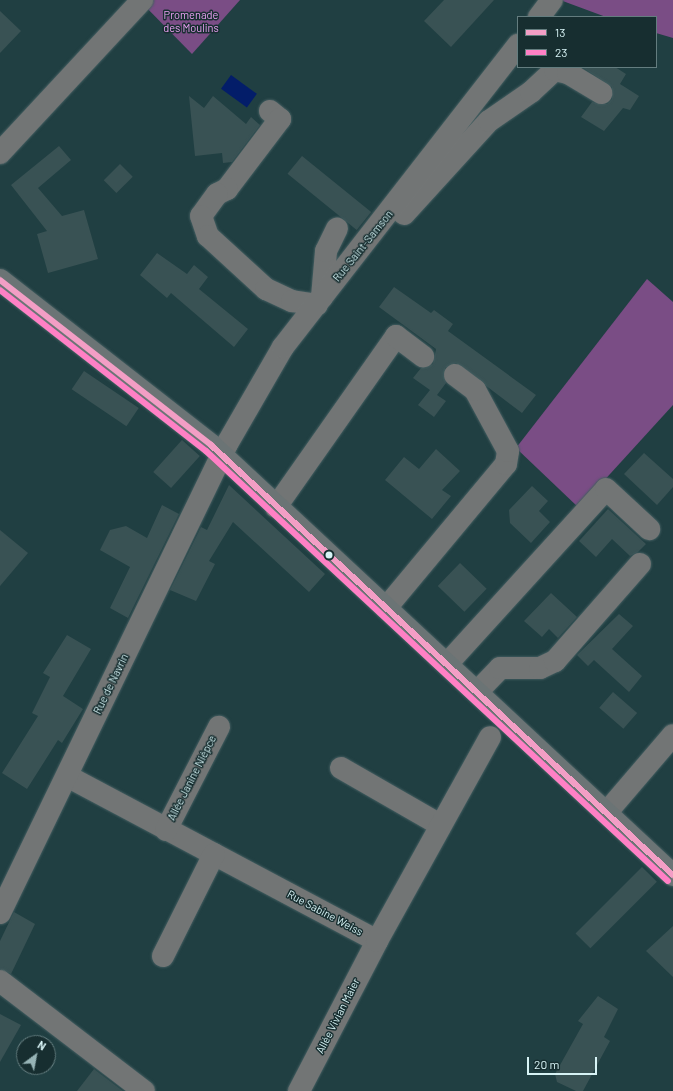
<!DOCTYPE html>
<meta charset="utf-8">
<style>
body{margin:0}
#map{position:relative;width:673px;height:1091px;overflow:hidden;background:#203f42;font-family:Barlow,sans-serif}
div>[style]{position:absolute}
.green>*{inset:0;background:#7a4d85}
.water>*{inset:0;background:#031d69;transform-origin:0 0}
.building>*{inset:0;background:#395254;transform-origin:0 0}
.roads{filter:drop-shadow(0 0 1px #435d60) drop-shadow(0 0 1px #435d60)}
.minor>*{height:22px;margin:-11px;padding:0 11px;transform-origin:11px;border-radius:11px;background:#727575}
.major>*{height:22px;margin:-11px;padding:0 11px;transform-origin:11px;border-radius:11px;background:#6b7475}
.bus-1>*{height:6px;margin:-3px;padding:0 3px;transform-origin:3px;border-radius:3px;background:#f39ec5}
.bus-2>*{height:6px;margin:-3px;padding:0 3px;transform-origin:3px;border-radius:3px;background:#ff80c5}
.dots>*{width:11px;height:11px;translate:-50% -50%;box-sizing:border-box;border:2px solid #172e30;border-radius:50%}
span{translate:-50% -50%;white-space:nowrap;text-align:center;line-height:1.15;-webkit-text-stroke:3px #172e30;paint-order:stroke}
.park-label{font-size:11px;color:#eca1f4}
.street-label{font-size:11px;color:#d7f3f5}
.legend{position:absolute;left:517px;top:16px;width:140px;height:52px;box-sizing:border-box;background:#172e30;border:1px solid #647d7f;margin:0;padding:5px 7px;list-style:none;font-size:12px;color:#d7f3f5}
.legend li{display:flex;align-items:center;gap:8px;height:20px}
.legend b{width:20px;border:1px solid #647d7f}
.north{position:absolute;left:16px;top:1035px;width:40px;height:40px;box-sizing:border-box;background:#172e30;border:1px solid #647d7f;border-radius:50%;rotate:32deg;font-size:11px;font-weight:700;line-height:16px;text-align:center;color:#d7f3f5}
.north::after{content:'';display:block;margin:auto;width:14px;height:18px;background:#97b4b6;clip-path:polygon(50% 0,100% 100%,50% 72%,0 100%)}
.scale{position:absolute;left:527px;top:1057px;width:70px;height:18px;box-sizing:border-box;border:2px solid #d7f3f5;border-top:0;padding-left:5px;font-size:12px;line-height:14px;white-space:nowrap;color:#d7f3f5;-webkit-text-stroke:3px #172e30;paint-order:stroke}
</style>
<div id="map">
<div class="green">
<i style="clip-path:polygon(139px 0,240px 0,192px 54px)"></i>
<i style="clip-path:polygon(560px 0,673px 0,673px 38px,656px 33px,656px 17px,606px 17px)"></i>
<i style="clip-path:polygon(647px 279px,673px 302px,673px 405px,579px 508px,516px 448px)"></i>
</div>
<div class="water">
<i style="left:231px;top:75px;width:32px;height:17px;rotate:36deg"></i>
</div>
<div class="building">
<i style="clip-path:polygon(444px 0,494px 0,451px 47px,424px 21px)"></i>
<i style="clip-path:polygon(0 11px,21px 31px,0 53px)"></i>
<i style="clip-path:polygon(582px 67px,615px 67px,626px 74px,620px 84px,639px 96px,630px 110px,623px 108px,604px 131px,581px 117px,592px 102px,607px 104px,612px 99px,612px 87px)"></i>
<i style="clip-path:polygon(189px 96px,204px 108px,213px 96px,246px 124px,251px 117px,260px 125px,232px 162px,223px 163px,222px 153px,195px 156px)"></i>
<i style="clip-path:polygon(59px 146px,71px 160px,38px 188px,62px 216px,84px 210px,98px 259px,48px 273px,37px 234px,47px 231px,11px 185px)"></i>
<i style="left:302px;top:156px;width:89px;height:23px;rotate:39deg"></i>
<i style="left:120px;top:164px;width:18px;height:23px;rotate:45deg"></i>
<i style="clip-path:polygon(157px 253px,187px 274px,194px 265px,208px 277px,199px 289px,248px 329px,234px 347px,171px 293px,167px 298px,140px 275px)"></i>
<i style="clip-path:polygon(394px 287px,431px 313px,434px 310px,453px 324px,448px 331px,536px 395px,522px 413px,456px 363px,445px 368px,446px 383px,437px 395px,446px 401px,434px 417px,418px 405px,430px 390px,413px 378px,421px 368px,433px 364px,436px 349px,379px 307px)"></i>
<i style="left:84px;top:371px;width:66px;height:22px;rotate:34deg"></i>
<i style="left:182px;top:440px;width:24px;height:43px;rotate:42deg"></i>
<i style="clip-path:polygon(436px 449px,460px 471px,442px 490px,451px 496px,432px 519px,385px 480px,404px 457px,419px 469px)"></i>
<i style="clip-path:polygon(644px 453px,673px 479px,673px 487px,657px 505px,624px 474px)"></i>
<i style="clip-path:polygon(229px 485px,325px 574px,309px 592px,233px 522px,209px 561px,215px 564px,196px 601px,170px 590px,201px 527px,207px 530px)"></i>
<i style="clip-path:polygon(532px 486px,548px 501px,539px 511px,550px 522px,531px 543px,510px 523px,509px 510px)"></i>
<i style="clip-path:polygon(162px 505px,179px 514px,128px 618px,110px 608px,130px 567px,100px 550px,110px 530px,126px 526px,147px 538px)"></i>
<i style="clip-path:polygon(608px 509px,646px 544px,638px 552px,630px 556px,612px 539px,596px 557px,579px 541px)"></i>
<i style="clip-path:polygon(0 530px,28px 553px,0 586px)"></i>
<i style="left:460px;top:563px;width:37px;height:32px;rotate:44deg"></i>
<i style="clip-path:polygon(551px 593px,577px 617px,558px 638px,549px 629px,542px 637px,524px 621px)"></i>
<i style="clip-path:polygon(619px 614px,633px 626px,612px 649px,642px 676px,629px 692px,594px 660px,588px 666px,577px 655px)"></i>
<i style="clip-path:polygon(67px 635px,91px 649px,63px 696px,83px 709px,62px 743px,58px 740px,27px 789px,2px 773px,38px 716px,32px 713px,50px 677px,43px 673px)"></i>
<i style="left:613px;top:692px;width:32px;height:21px;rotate:41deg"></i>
<i style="left:642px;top:867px;width:21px;height:94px;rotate:45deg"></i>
<i style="clip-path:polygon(14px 912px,35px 924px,11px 974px,0 969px,0 941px)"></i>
<i style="clip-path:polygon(673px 926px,673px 977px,646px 951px)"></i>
<i style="clip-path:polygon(598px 996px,618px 1009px,604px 1037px,610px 1041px,583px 1091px,576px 1091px,557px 1082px,555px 1074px,583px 1024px,578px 1021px)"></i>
<i style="clip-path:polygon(0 1014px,21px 1025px,0 1062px)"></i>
<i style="clip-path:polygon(94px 1069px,123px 1091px,77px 1091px)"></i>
</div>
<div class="roads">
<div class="minor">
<i style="left:539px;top:17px;width:21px;rotate:-53deg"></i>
<i style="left:270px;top:111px;width:13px;rotate:39deg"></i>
<i style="left:280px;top:119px;width:88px;rotate:127.1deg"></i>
<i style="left:227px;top:189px;width:11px;rotate:153deg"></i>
<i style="left:217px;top:194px;width:27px;rotate:126deg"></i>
<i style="left:201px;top:216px;width:21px;rotate:71deg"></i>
<i style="left:208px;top:236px;width:79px;rotate:42.4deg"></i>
<i style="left:266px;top:289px;width:29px;rotate:25deg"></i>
<i style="left:292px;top:301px;width:25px;rotate:9deg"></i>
<i style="left:0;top:153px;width:209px;rotate:-47.1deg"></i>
<i style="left:404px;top:214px;width:126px;rotate:-47.6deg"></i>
<i style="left:489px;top:121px;width:51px;rotate:-34.6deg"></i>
<i style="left:531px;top:92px;width:33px;rotate:-43deg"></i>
<i style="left:555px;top:70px;width:13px;rotate:13deg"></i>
<i style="left:568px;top:73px;width:39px;rotate:31deg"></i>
<i style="left:322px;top:297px;width:46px;rotate:-85deg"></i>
<i style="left:326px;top:251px;width:25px;rotate:-64deg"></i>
<i style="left:276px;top:507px;width:209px;rotate:-54.9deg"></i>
<i style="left:396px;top:336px;width:34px;rotate:37deg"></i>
<i style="left:386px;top:608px;width:187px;rotate:-50.2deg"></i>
<i style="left:506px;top:464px;width:13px;rotate:-81deg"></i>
<i style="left:508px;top:451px;width:69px;rotate:-118.4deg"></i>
<i style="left:475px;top:390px;width:25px;rotate:-143deg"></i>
<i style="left:447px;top:664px;width:236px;rotate:-47.7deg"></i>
<i style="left:606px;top:489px;width:59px;rotate:42.9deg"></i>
<i style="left:477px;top:692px;width:33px;rotate:-46deg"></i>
<i style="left:500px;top:668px;width:40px"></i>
<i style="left:540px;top:668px;width:17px;rotate:-25deg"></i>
<i style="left:555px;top:661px;width:129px;rotate:-48.8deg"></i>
<i style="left:341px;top:768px;width:114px;rotate:29.9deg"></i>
<i style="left:67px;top:776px;width:351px;rotate:28deg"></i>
<i style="left:607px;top:812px;width:101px;rotate:-49.4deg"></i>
<i style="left:166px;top:830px;width:116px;rotate:-62.8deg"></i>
<i style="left:0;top:913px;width:521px;rotate:-64.17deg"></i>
<i style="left:227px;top:444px;width:112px;rotate:-60deg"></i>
<i style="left:283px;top:347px;width:383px;rotate:-52.1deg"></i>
<i style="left:163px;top:956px;width:114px;rotate:-63.4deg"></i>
<i style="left:0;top:981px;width:181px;rotate:37.4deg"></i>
<i style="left:299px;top:1091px;width:169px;rotate:-62.5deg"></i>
<i style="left:377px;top:941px;width:233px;rotate:-61deg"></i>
</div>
<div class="major">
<i style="left:0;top:280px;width:268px;rotate:38deg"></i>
<i style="left:211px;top:445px;width:631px;rotate:42.95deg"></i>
</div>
</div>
<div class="bus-1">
<i style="left:0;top:280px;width:268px;rotate:38deg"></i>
<i style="left:211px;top:445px;width:631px;rotate:42.95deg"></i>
</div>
<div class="bus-2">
<i style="left:0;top:290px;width:261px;rotate:38deg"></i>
<i style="left:206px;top:451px;width:631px;rotate:42.95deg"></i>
</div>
<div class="dots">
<i style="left:329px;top:555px;background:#d7f3f5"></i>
</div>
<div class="park-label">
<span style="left:191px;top:22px">Promenade<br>des Moulins</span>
</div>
<div class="street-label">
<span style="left:363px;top:246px;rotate:-51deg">Rue Saint-Samson</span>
<span style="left:111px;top:684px;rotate:-64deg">Rue de Navrin</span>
<span style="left:192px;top:778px;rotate:-63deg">Allée Janine Niépce</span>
<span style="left:325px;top:913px;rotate:28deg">Rue Sabine Weiss</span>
<span style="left:338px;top:1016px;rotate:-63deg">Allée Vivian Maier</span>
</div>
<ul class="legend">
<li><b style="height:5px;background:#f39ec5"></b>13</li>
<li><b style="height:5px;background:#ff80c5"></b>23</li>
</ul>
<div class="north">N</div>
<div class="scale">20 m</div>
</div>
